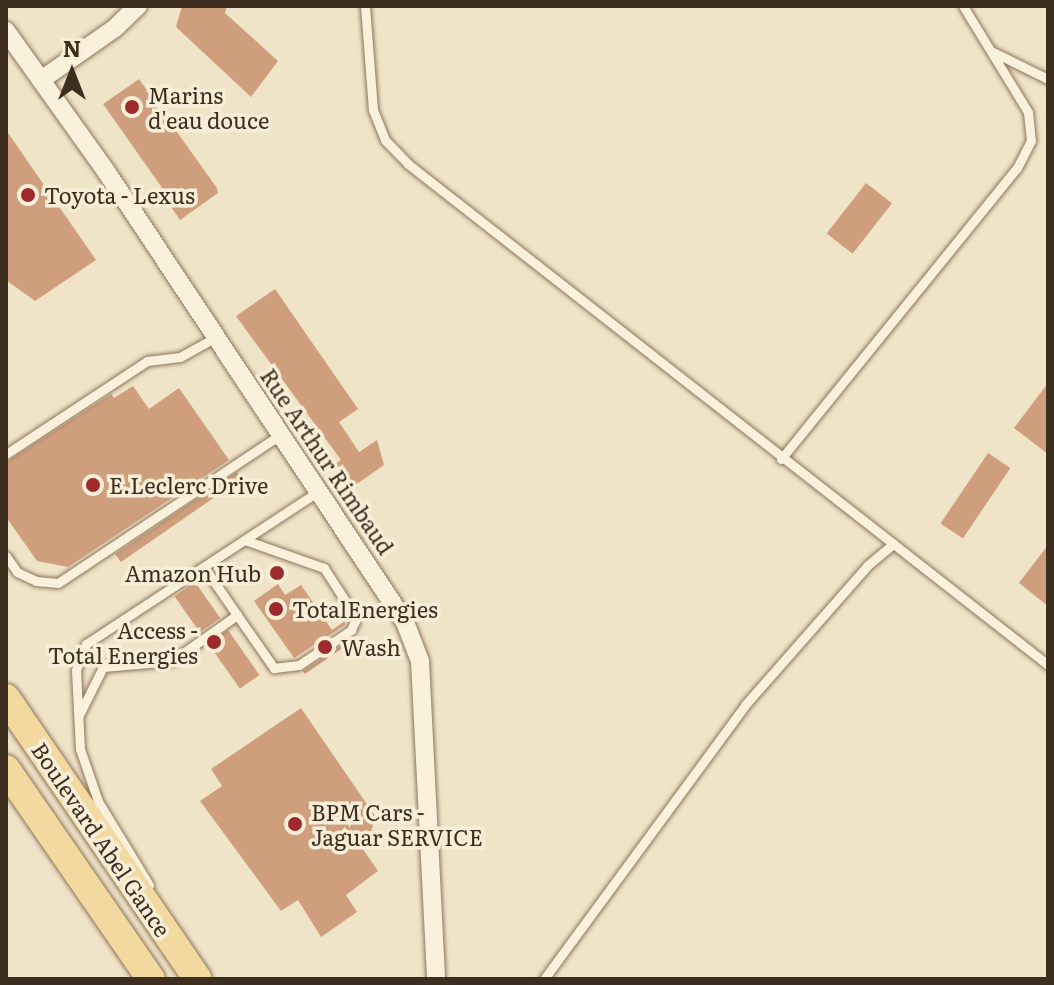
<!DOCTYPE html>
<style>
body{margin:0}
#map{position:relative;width:1054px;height:985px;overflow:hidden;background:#f0e4c8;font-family:Literata,serif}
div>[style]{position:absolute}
.building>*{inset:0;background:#cf9f7d;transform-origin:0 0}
.roads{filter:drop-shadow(0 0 2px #8d765c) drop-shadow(0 0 2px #8d765c)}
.service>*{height:9px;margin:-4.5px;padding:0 4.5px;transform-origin:4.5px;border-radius:4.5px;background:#faf1dc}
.minor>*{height:18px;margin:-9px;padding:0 9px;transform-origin:9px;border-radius:9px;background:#faf1dc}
.primary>*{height:28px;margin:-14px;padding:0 14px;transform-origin:14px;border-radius:14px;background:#f3d9a0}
.dots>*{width:22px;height:22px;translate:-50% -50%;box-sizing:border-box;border:4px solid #f7eed8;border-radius:50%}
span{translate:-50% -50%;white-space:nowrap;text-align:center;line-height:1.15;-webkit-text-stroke:7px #f7eed8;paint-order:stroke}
.poi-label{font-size:22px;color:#3d2e20}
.left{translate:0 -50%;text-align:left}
.right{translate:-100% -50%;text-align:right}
.street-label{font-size:22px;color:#3d2e20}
.frame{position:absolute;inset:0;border:8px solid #3d2e20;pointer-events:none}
.north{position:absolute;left:32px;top:32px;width:80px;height:80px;-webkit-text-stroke:6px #f7eed8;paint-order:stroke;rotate:0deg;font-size:22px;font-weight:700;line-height:32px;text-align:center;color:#3d2e20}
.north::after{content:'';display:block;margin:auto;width:28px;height:36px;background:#3d2e20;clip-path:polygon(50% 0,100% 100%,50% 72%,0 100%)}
</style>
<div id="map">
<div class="building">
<i style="clip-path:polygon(182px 6px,227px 6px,225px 13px,278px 61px,251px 97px,176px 27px)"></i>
<i style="clip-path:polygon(139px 79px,217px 188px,218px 193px,180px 220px,169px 204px,172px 202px,103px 104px)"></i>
<i style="clip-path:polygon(6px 130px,96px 260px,35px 301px,6px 280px)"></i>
<i style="left:866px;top:183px;width:33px;height:64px;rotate:38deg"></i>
<i style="clip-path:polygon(275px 289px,358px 409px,339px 422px,359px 452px,377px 440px,384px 465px,351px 488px,335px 464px,341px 460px,236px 316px)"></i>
<i style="clip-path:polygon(1048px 383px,1048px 454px,1014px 428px)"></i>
<i style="clip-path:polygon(133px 386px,149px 409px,179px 388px,229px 460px,68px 567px,37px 561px,6px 517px,6px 462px,111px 394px,114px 398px)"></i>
<i style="left:988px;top:453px;width:27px;height:85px;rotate:34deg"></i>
<i style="clip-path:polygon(237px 472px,241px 479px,121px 562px,115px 554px)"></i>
<i style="clip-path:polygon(1048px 545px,1048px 606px,1019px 583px)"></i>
<i style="left:195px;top:582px;width:44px;height:25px;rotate:55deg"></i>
<i style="clip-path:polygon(278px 584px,285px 595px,301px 585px,332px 630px,345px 621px,345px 625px,294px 658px,254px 601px)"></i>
<i style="left:228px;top:630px;width:55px;height:24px;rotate:55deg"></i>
<i style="clip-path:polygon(356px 636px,357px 638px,305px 674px,303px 671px)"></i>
<i style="clip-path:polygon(301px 708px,375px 816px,371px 833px,358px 842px,378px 871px,346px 895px,357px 912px,321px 937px,298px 900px,281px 911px,200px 801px,222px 786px,211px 769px)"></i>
</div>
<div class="roads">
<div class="service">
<i style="left:365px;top:6px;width:104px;rotate:85.6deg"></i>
<i style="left:373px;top:110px;width:32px;rotate:68deg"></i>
<i style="left:385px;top:140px;width:33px;rotate:46deg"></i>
<i style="left:408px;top:164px;width:813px;rotate:38.05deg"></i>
<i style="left:991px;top:51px;width:64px;rotate:26.2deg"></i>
<i style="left:6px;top:454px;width:169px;rotate:-33.4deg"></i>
<i style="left:147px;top:361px;width:33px;rotate:-7deg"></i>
<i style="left:180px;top:357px;width:41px;rotate:-29.1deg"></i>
<i style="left:781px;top:459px;width:375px;rotate:-51deg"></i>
<i style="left:1017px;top:168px;width:30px;rotate:-63deg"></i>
<i style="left:1031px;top:141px;width:29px;rotate:-96deg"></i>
<i style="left:1028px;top:112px;width:124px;rotate:-121.5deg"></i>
<i style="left:6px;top:556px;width:19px;rotate:55deg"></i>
<i style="left:17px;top:572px;width:21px;rotate:25deg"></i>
<i style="left:36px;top:581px;width:22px;rotate:5deg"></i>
<i style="left:58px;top:583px;width:268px;rotate:-33.7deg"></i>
<i style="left:237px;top:615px;width:65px;rotate:55.1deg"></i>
<i style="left:274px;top:668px;width:25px;rotate:-7deg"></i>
<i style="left:299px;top:665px;width:63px;rotate:-33.9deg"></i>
<i style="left:351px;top:630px;width:10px;rotate:-66deg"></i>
<i style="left:355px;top:621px;width:8px;rotate:-104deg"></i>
<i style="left:353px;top:613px;width:54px;rotate:-122.8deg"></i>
<i style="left:324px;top:568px;width:84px;rotate:-160.5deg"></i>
<i style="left:79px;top:715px;width:54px;rotate:-63.4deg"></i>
<i style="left:103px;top:667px;width:69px;rotate:-5deg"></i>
<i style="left:172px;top:661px;width:80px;rotate:-35.3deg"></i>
<i style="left:237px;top:615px;width:58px;rotate:-124.5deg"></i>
<i style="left:149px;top:885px;width:98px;rotate:-121.3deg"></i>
<i style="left:98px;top:801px;width:55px;rotate:-109.1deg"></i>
<i style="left:80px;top:749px;width:79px;rotate:-92.9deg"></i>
<i style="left:76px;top:670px;width:28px;rotate:-69deg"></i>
<i style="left:86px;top:644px;width:279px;rotate:-33.3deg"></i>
<i style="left:544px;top:979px;width:340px;rotate:-53.7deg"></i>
<i style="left:745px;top:705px;width:186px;rotate:-48.7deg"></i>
<i style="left:868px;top:565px;width:33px;rotate:-40deg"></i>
</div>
<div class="minor">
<i style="left:6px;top:31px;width:172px;rotate:54.5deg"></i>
<i style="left:106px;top:171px;width:541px;rotate:56.46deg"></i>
<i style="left:405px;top:622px;width:42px;rotate:69deg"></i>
<i style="left:420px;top:661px;width:318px;rotate:87.1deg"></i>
<i style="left:41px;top:80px;width:90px;rotate:-35.1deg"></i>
<i style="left:115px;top:28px;width:32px;rotate:-44deg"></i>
</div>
<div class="primary">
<i style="left:6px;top:698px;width:340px;rotate:55.7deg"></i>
<i style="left:6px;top:769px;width:255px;rotate:55.4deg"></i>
</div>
</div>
<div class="dots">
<i style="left:132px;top:107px;background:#9e2a2b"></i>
<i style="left:28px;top:195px;background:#9e2a2b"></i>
<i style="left:93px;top:485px;background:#9e2a2b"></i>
<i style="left:277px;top:573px;background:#9e2a2b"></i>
<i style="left:276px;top:609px;background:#9e2a2b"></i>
<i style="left:214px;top:642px;background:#9e2a2b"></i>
<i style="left:325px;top:647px;background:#9e2a2b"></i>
<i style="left:295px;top:824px;background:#9e2a2b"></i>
</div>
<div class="poi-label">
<span class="left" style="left:148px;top:107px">Marins<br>d'eau douce</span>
<span class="left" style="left:44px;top:195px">Toyota - Lexus</span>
<span class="left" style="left:109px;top:485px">E.Leclerc Drive</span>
<span class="right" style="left:261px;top:573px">Amazon Hub</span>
<span class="left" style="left:292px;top:609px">TotalEnergies</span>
<span class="right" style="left:198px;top:642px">Access -<br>Total Energies</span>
<span class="left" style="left:341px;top:647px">Wash</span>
<span class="left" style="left:311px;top:824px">BPM Cars -<br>Jaguar SERVICE</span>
</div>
<div class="street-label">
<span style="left:328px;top:461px;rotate:56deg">Rue Arthur Rimbaud</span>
<span style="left:102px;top:839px;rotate:56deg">Boulevard Abel Gance</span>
</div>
<div class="frame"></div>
<div class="north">N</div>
</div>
